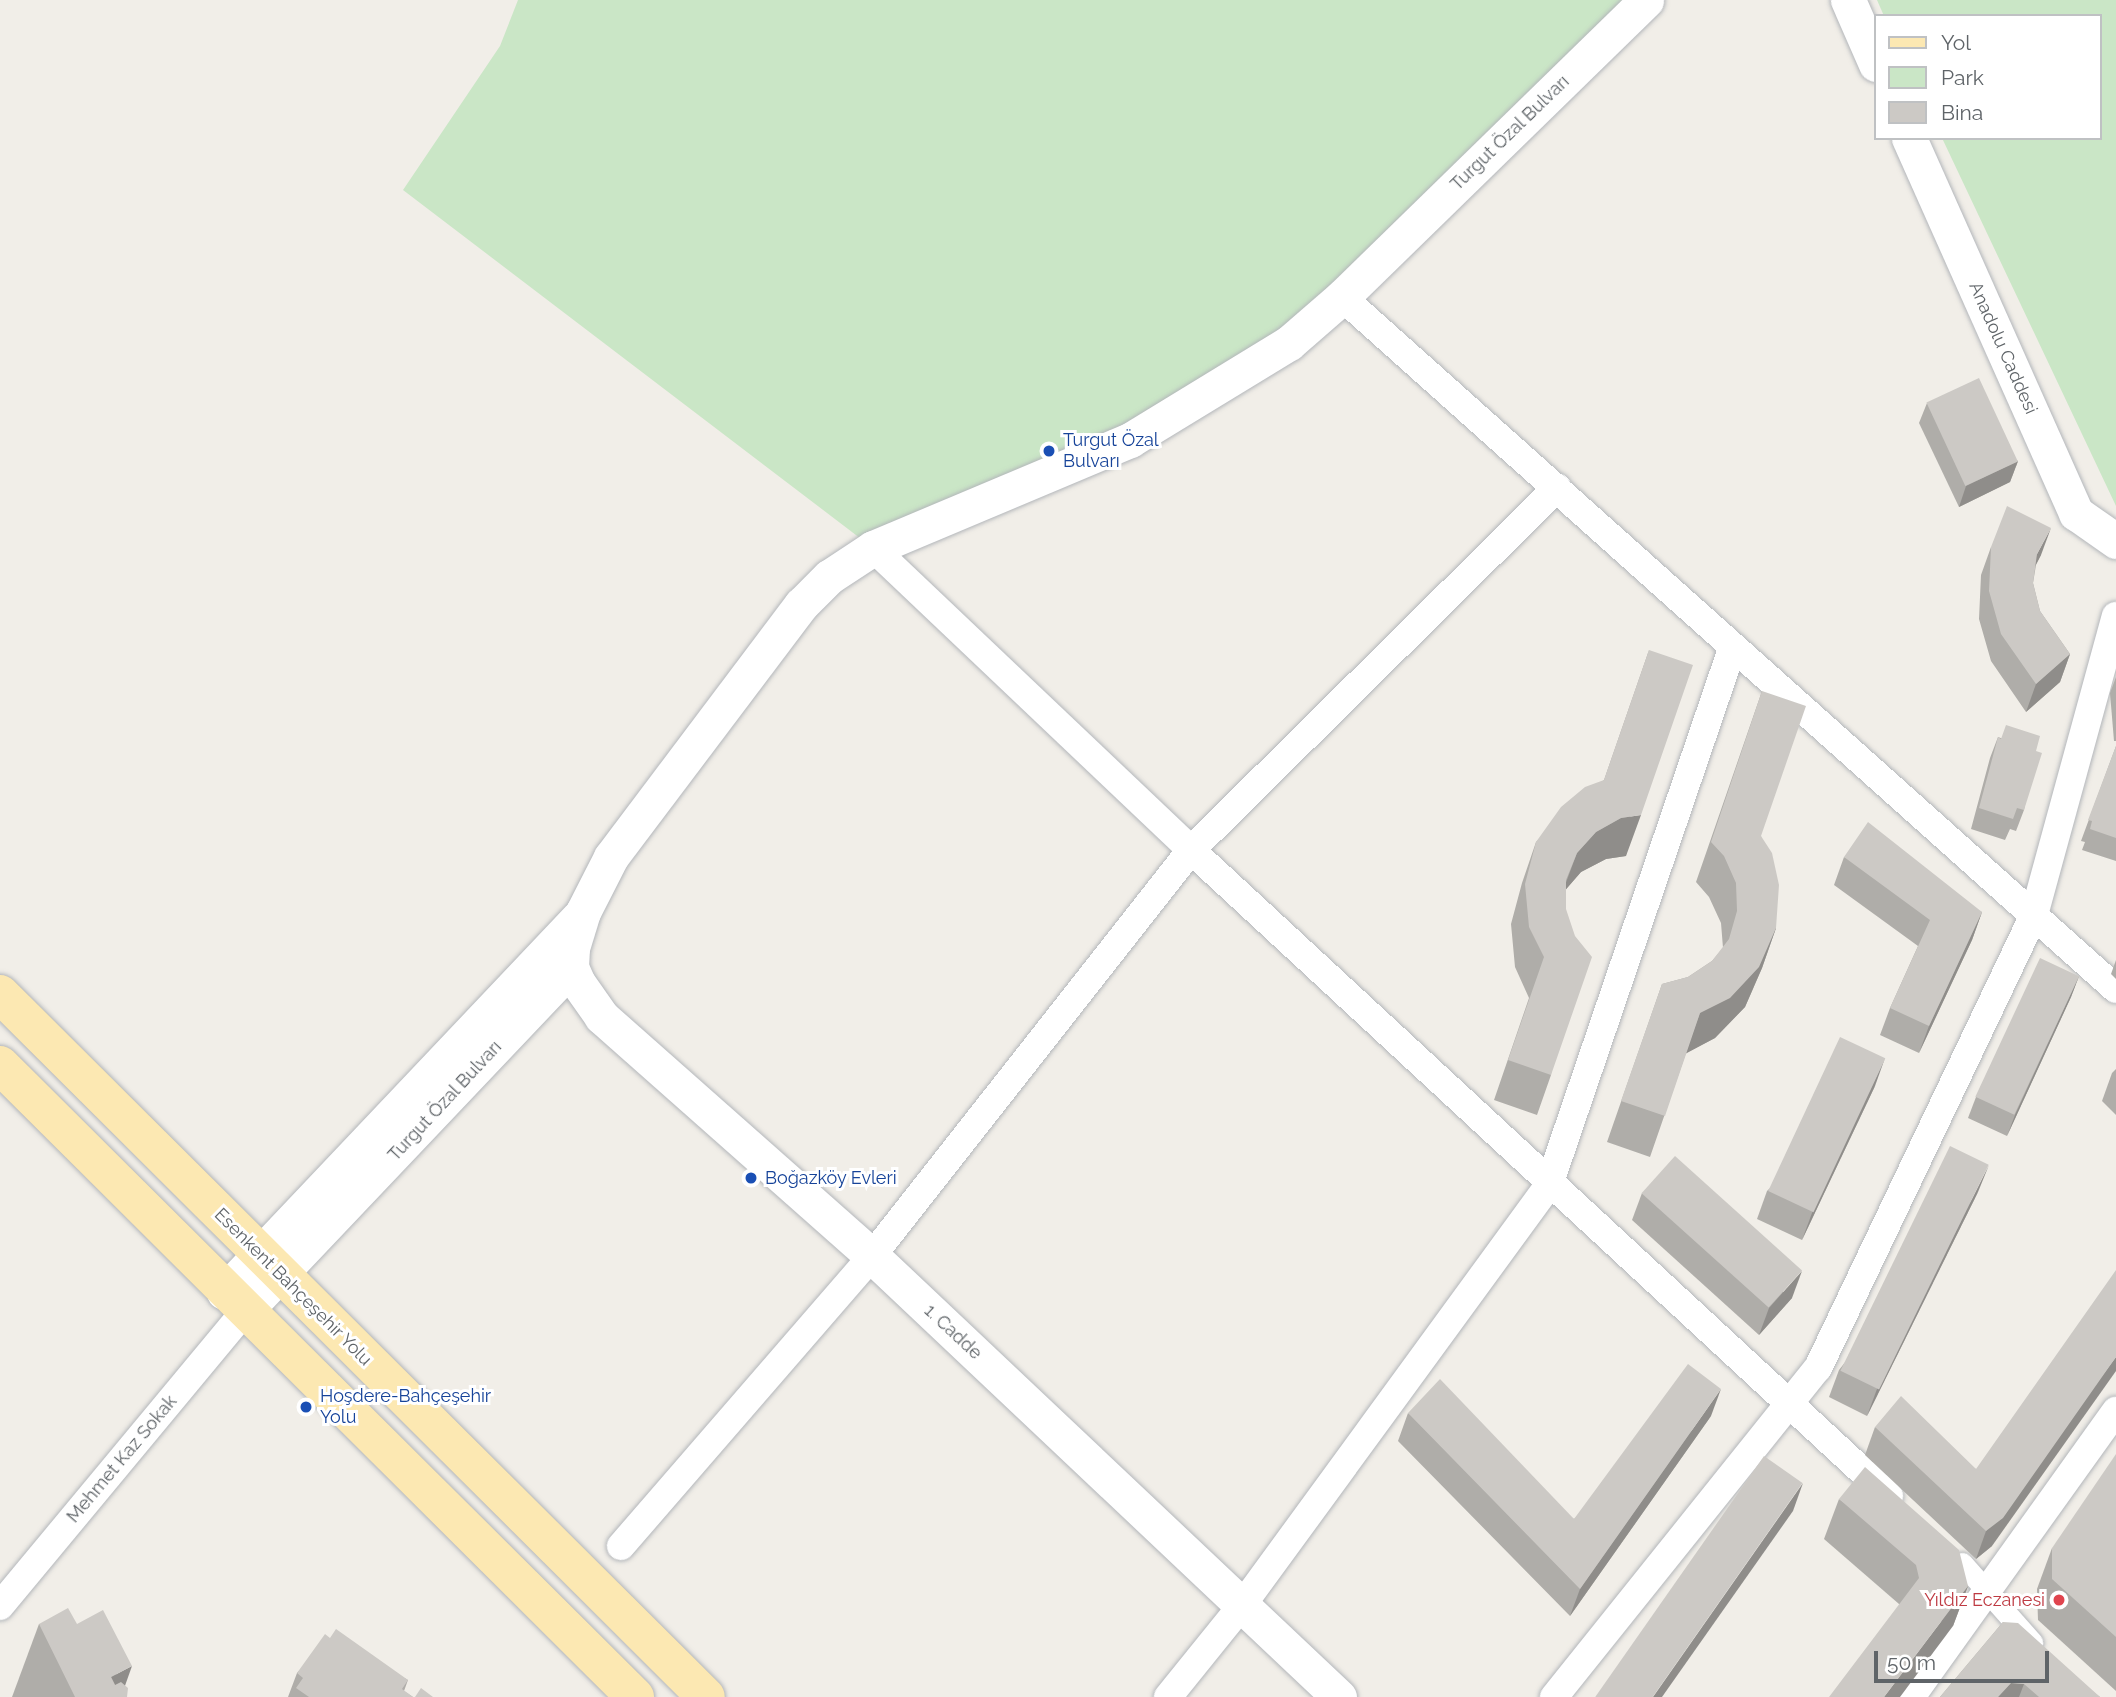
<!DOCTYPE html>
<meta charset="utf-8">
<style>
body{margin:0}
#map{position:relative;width:2116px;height:1697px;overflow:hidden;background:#f1eee8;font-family:Raleway,sans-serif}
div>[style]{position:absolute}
.green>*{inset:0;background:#cae6c6}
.roads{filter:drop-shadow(0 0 2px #b3b6ba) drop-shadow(0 0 2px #b3b6ba)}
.pedestrian>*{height:21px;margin:-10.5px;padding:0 10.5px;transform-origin:10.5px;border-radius:10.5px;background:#fff}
.minor>*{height:28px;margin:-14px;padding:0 14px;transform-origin:14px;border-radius:14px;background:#fff}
.tertiary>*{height:35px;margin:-17.5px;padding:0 17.5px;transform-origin:17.5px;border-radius:17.5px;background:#fff}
.primary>*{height:38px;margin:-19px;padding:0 19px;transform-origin:19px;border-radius:19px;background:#fce8b2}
.wall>*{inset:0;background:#afada9}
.shaded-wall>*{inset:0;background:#8f8d8a}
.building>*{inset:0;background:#ccc9c5;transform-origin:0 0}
.dots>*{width:19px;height:19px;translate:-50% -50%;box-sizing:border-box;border:4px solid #fff;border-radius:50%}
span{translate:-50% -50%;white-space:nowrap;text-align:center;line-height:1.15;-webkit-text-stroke:6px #fff;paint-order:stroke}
.street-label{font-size:18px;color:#5f6468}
.transit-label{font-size:18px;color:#164399}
.left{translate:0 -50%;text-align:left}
.health-label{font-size:18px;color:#be3a42}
.right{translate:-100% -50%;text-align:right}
.legend{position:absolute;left:1874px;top:14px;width:228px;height:126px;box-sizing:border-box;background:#fff;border:2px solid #bfc1c3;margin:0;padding:9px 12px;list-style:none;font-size:21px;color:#5f6468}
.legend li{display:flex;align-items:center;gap:14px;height:35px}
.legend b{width:35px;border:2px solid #bfc1c3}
.scale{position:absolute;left:1874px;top:1651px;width:175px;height:32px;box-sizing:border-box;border:4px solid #5f6468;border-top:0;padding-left:9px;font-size:21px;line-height:24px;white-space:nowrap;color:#5f6468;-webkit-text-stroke:5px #fff;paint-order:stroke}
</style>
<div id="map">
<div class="green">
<i style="clip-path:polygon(518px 0,1628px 0,1289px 343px,873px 548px,403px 190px,500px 46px)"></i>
<i style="clip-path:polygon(1877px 0,2116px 0,2116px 506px,1942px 138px,2100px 138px,2100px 16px,1884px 16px)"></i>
</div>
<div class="roads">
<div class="pedestrian">
<i style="left:1962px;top:1563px;width:106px;rotate:48.5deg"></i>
</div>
<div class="minor">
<i style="left:1342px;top:297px;width:1038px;rotate:41.8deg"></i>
<i style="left:873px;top:548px;width:439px;rotate:43.5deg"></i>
<i style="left:1191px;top:850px;width:951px;rotate:42.78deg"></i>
<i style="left:621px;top:1546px;width:384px;rotate:-49.1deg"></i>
<i style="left:872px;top:1256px;width:516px;rotate:-51.84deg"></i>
<i style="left:1191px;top:850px;width:515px;rotate:-44.69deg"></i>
<i style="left:0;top:1606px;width:382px;rotate:-50.3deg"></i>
<i style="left:1168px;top:1697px;width:119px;rotate:-51.1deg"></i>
<i style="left:1243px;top:1604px;width:519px;rotate:-53.86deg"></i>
<i style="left:1549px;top:1185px;width:566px;rotate:-71.15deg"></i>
<i style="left:1554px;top:1697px;width:422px;rotate:-51.3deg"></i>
<i style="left:1818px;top:1368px;width:502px;rotate:-64.51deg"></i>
<i style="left:2034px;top:915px;width:310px;rotate:-74.7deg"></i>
<i style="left:1911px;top:1697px;width:352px;rotate:-54.4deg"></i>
</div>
<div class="tertiary">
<i style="left:1848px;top:0;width:70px;rotate:66.4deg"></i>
<i style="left:1909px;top:138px;width:411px;rotate:66deg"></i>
<i style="left:2076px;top:513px;width:49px;rotate:35deg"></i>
<i style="left:224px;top:1292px;width:515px;rotate:-46.57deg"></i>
<i style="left:244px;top:1312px;width:475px;rotate:-46.5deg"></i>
<i style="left:1339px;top:1697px;width:642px;rotate:-136.64deg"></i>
<i style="left:872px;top:1256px;width:361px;rotate:-138.5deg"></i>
<i style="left:602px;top:1017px;width:42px;rotate:-125.2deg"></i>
<i style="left:578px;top:983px;width:17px;rotate:-114deg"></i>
<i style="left:571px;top:967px;width:19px;rotate:-87deg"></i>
<i style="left:572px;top:948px;width:38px;rotate:-73deg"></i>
<i style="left:583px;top:912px;width:62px;rotate:-63deg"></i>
<i style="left:611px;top:857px;width:316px;rotate:-53deg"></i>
<i style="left:801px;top:605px;width:40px;rotate:-45deg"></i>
<i style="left:829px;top:577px;width:53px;rotate:-33.4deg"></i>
<i style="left:873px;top:548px;width:279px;rotate:-22.8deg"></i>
<i style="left:1130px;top:440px;width:186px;rotate:-31.4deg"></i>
<i style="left:1289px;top:343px;width:70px;rotate:-41deg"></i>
<i style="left:1342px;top:297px;width:425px;rotate:-44.3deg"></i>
</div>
<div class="primary">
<i style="left:0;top:994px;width:996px;rotate:44.88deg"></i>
<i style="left:0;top:1065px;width:896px;rotate:44.86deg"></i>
</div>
</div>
<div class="wall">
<i style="clip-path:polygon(1927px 403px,2018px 461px,2010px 482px,1959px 507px,1919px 423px)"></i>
<i style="clip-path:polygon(1991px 547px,2041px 555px,2036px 565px,2033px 583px,2040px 611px,2070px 654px,2060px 682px,2026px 712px,1991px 661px,1979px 619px,1981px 575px)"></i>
<i style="clip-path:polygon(1649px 650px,1626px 856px,1606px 859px,1581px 872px,1566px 889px,1551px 1075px,1537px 1115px,1494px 1100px,1529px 998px,1515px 967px,1511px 924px,1522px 883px,1536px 842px,1604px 780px)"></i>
<i style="clip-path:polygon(2116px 677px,2116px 741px,2114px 741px,2110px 693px)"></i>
<i style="clip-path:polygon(1762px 691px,1761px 836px,1776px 928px,1762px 968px,1745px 1007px,1715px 1038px,1686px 1053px,1650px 1157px,1607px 1142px,1662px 984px,1688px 977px,1712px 961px,1723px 948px,1721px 923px,1709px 897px,1696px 882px)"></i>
<i style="clip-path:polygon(1998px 737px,2036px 751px,2024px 810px,2016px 831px,2010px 829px,2005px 840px,1971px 829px,1990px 758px)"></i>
<i style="clip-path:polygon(2116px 746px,2116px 861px,2082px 850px,2085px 842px,2081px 841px)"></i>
<i style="clip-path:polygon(1844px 857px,1982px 912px,1972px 940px,1919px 1053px,1880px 1035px,1890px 1008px,1918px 946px,1834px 885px)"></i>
<i style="clip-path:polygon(2116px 960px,2116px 979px,2111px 974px)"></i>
<i style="clip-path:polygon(2079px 976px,2071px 997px,2007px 1136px,1968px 1118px,1976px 1097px)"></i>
<i style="clip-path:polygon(2116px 1069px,2116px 1115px,2102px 1101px,2112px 1073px)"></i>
<i style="clip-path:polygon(1875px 1086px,1802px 1240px,1757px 1219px,1767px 1191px)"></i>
<i style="clip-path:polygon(1978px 1192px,1867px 1416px,1829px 1397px,1839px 1370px)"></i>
<i style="clip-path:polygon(1642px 1193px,1792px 1298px,1759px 1335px,1632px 1220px)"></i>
<i style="clip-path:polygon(1408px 1413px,1574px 1519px,1711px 1416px,1570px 1616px,1398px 1441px)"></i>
<i style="clip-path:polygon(1875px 1427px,1976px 1469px,1992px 1546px,1976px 1559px,1865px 1455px)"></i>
<i style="clip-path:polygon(1839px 1499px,1968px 1586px,1953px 1626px,1899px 1604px,1824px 1539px)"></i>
<i style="clip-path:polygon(2052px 1548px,2116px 1565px,2116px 1691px,2038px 1620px,2037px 1589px)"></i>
<i style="clip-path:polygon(2003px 1622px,2100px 1697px,1940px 1697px)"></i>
<i style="clip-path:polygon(39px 1624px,77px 1624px,125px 1686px,127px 1697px,12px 1697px)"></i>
<i style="clip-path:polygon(330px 1638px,408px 1680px,404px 1691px,413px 1697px,288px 1697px,297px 1673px)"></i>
</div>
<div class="shaded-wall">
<i style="clip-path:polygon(2018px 461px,2010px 482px,1959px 507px,1966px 486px)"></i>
<i style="clip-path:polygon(2051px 528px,2041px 555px,2027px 581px,2037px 554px)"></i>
<i style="clip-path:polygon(2070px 654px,2060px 682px,2026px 712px,2036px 684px)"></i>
<i style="clip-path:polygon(1641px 815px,1626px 856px,1606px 859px,1581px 872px,1562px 894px,1552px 920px,1577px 853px,1596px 832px,1621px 818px)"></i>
<i style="clip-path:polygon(1982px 912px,1972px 940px,1919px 1053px,1929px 1026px)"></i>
<i style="clip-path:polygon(1776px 928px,1762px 968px,1745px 1007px,1715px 1038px,1685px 1054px,1700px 1013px)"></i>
<i style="clip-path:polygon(2079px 976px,2071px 997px,2007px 1136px,2015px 1115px)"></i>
<i style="clip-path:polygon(1885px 1058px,1875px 1086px,1802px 1240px,1812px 1213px)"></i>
<i style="clip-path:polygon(1989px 1165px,1978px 1192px,1867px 1416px,1877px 1389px)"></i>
<i style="clip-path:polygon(1802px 1271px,1792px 1298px,1759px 1335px,1769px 1308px)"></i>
<i style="clip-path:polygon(2116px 1357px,2116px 1371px,1992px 1546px,1976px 1559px,1986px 1531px)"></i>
<i style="clip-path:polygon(1721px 1389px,1711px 1416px,1570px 1616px,1580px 1589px)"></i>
<i style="clip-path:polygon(1803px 1483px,1793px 1511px,1662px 1697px,1653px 1697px)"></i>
<i style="clip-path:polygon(1968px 1586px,1953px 1626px,1900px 1697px,1884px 1697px)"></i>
<i style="clip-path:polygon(132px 1666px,121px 1697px,111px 1677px)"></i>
<i style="clip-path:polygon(2011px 1683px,2024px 1684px,2019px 1697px,1998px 1697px)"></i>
</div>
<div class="building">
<i style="left:1979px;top:378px;width:92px;height:58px;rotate:65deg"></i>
<i style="clip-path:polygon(2007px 506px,2051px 528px,2037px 554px,2033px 583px,2040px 611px,2070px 654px,2036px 684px,2001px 634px,1989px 591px,1991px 547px)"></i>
<i style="clip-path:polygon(1649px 650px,1693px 665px,1641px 815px,1621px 818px,1596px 832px,1577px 853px,1566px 880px,1566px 909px,1575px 936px,1592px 957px,1551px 1075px,1508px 1060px,1544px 957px,1529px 927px,1525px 884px,1536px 842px,1561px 807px,1585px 787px,1604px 780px)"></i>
<i style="clip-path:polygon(1762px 691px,1806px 706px,1761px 836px,1772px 853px,1779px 885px,1776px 928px,1759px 967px,1730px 998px,1700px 1013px,1665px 1116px,1621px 1101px,1662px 984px,1688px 977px,1712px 961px,1729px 939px,1737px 911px,1736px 883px,1724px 856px,1711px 842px)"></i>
<i style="clip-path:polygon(2006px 725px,2040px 736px,2036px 751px,2042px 753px,2024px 810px,2017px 808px,2013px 819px,1979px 808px,1998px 737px,2001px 739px)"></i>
<i style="clip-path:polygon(2116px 746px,2116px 838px,2090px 829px,2092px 821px,2088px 820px)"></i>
<i style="clip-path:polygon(1868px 822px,1982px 912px,1929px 1026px,1890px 1008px,1930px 920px,1844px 857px)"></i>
<i style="left:2040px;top:958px;width:43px;height:153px;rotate:25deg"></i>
<i style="left:1840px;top:1037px;width:50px;height:170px;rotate:25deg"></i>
<i style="left:1950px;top:1146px;width:43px;height:250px;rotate:26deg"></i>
<i style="left:1675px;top:1156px;width:171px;height:50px;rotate:42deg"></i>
<i style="clip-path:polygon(2116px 1270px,2116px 1357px,2003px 1518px,1986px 1531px,1875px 1427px,1901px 1396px,1976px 1469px)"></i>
<i style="clip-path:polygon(1688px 1364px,1721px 1389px,1580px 1589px,1408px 1413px,1440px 1379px,1574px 1519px)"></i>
<i style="clip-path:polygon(2116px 1454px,2116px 1637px,2052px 1579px,2052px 1548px)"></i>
<i style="left:1764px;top:1456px;width:47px;height:294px;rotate:35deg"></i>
<i style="clip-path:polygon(1865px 1467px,1959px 1550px,1968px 1586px,1884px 1697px,1829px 1697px,1919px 1578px,1916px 1565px,1839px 1499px)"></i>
<i style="clip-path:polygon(68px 1608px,77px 1624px,103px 1610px,132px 1666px,111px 1677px,115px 1685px,121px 1682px,128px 1688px,127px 1697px,75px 1697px,39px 1624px)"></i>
<i style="clip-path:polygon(2003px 1622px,2018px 1623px,2100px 1697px,2039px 1697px,2024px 1684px,2011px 1683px,1998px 1697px,1940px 1697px)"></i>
<i style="clip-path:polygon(336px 1629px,408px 1680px,402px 1689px,413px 1697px,309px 1697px,296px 1688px,303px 1678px,297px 1673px,325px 1634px,330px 1638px)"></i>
<i style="clip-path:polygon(421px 1688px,433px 1697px,415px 1697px)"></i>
</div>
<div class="dots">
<i style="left:1049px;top:451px;background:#1a4fb4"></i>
<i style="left:751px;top:1178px;background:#1a4fb4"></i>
<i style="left:306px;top:1407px;background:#1a4fb4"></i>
<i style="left:2059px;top:1600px;background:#e0444e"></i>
</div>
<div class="street-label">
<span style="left:1510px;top:133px;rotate:-44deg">Turgut Özal Bulvarı</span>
<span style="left:2003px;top:348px;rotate:66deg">Anadolu Caddesi</span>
<span style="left:445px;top:1101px;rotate:-47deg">Turgut Özal Bulvarı</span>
<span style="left:293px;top:1287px;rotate:45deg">Esenkent Bahçeşehir Yolu</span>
<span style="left:953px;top:1332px;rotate:43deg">1. Cadde</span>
<span style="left:122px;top:1459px;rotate:-50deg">Mehmet Kaz Sokak</span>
</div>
<div class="transit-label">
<span class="left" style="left:1063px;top:451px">Turgut Özal<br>Bulvarı</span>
<span class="left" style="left:765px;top:1178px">Boğazköy Evleri</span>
<span class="left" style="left:320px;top:1407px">Hoşdere-Bahçeşehir<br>Yolu</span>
</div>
<div class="health-label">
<span class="right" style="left:2045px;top:1600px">Yıldız Eczanesi</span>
</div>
<ul class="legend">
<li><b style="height:9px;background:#fce8b2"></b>Yol</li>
<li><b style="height:19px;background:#cae6c6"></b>Park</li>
<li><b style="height:19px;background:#ccc9c5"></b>Bina</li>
</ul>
<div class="scale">50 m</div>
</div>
